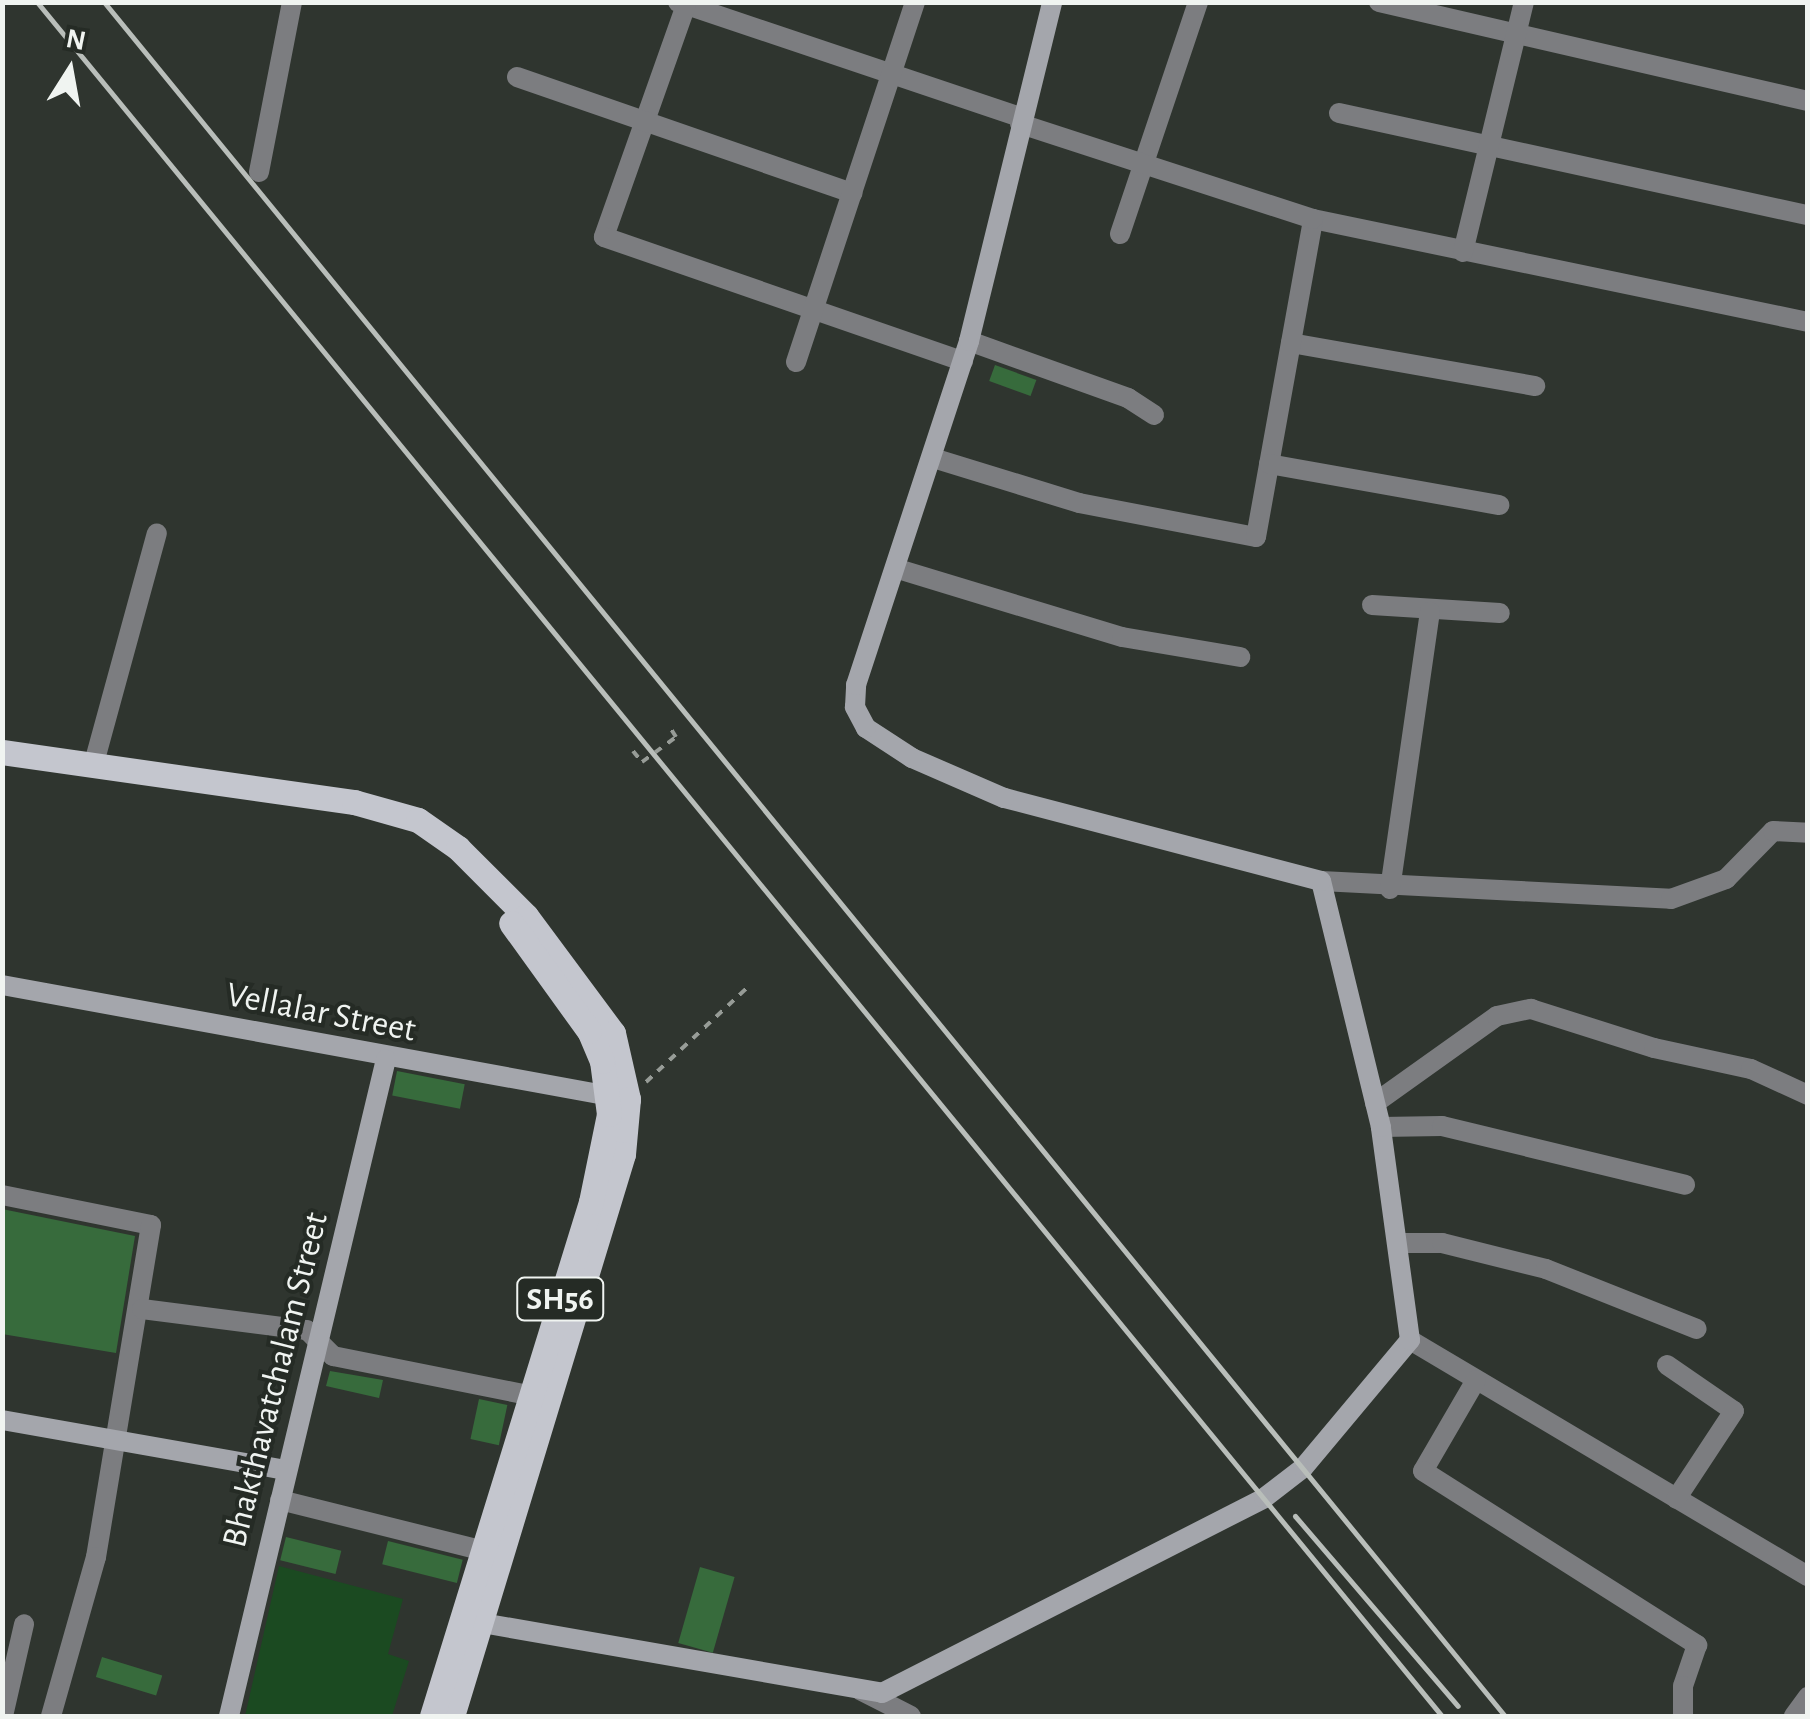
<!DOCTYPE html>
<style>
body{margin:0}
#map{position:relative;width:1810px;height:1719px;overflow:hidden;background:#2f352f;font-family:"Alegreya Sans",sans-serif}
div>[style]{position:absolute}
.green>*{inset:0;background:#1b4a21}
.building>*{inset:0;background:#376b3c;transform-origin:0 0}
.path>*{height:4px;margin-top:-2px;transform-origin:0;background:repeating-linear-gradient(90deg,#979c97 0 8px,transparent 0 16px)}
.street>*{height:20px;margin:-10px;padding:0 10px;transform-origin:10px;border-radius:10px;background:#7c7d80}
.secondary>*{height:20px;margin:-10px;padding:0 10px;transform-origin:10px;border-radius:10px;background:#a4a6ac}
.primary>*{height:25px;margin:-12.5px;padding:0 12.5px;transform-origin:12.5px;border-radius:12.5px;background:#c4c6ce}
.rail>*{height:5px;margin:-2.5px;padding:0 2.5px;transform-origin:2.5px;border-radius:2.5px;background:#b9beba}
.path-bridge>*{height:4px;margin-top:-2px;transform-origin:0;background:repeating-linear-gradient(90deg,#979c97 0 8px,transparent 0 16px)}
span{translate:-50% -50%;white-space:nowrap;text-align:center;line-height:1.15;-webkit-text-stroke:8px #252b25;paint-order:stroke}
.shield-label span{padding:2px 8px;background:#252b25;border:2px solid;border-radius:8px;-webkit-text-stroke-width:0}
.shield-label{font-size:32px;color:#f0f4f1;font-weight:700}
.street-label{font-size:35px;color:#f0f4f1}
.frame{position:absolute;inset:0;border:5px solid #f0f4f1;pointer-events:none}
.north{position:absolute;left:20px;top:20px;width:100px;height:100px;-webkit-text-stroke:8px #252b25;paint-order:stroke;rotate:11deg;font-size:28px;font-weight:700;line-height:40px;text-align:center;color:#f0f4f1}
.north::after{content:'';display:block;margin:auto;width:35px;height:45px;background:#f0f4f1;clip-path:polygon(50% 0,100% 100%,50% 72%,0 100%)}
</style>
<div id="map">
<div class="green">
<i style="clip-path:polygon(279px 1566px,403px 1599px,388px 1654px,409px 1661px,392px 1716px,245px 1716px)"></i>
</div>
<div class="building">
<i style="left:995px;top:365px;width:44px;height:17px;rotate:20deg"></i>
<i style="left:397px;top:1071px;width:69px;height:25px;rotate:11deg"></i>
<i style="clip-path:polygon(2px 1209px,135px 1236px,116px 1353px,2px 1334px)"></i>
<i style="clip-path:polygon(330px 1371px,383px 1380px,379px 1398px,326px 1386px)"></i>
<i style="left:479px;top:1399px;width:29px;height:41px;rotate:12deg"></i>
<i style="left:286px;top:1537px;width:57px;height:24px;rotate:14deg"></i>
<i style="left:388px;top:1541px;width:77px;height:24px;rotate:14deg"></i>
<i style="left:700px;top:1567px;width:36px;height:79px;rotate:16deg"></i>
<i style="left:102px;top:1657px;width:63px;height:21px;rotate:17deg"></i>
</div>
<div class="path">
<i style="left:646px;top:1082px;width:141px;rotate:-43deg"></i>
</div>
<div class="street">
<i style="left:678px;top:2px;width:363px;rotate:18.6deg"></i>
<i style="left:1379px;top:2px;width:440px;rotate:13deg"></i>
<i style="left:686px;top:5px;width:246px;rotate:109.5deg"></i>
<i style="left:604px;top:237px;width:380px;rotate:19.1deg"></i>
<i style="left:517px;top:77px;width:355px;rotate:19.1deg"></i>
<i style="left:1339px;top:113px;width:480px;rotate:12.3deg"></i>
<i style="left:259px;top:172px;width:173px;rotate:-79deg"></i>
<i style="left:1313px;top:219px;width:506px;rotate:11.75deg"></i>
<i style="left:1120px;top:234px;width:245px;rotate:-71.4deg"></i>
<i style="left:1463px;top:252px;width:257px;rotate:-76.3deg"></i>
<i style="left:969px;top:341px;width:169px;rotate:19.7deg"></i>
<i style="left:1128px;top:398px;width:31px;rotate:33deg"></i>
<i style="left:1291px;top:343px;width:248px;rotate:10deg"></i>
<i style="left:796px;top:362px;width:379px;rotate:-71.7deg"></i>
<i style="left:933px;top:458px;width:153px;rotate:17.1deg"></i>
<i style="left:1079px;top:503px;width:180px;rotate:10.9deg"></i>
<i style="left:1256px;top:537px;width:323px;rotate:-79.8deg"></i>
<i style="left:1313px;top:219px;width:308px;rotate:-162deg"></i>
<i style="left:1269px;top:464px;width:234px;rotate:10.1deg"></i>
<i style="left:898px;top:569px;width:234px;rotate:16.9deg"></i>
<i style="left:1122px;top:637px;width:120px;rotate:9.6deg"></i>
<i style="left:1372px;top:605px;width:128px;rotate:3.6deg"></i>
<i style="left:94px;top:763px;width:238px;rotate:-74.7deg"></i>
<i style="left:1321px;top:881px;width:350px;rotate:2.9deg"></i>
<i style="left:1671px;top:899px;width:59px;rotate:-20deg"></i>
<i style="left:1726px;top:879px;width:67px;rotate:-45.6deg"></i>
<i style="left:1773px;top:831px;width:35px;rotate:3deg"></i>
<i style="left:1390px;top:889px;width:280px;rotate:-81.8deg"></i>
<i style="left:1375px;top:1103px;width:150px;rotate:-35.5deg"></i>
<i style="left:1497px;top:1016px;width:35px;rotate:-12deg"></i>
<i style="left:1531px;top:1009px;width:129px;rotate:17.6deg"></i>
<i style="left:1654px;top:1048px;width:99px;rotate:12.2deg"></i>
<i style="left:1751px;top:1069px;width:63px;rotate:24.5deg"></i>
<i style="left:1381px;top:1127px;width:61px;rotate:-0.9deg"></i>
<i style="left:1442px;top:1126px;width:250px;rotate:13.6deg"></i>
<i style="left:2px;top:1195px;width:152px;rotate:11.4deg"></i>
<i style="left:151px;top:1225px;width:337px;rotate:99.4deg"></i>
<i style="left:96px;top:1557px;width:165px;rotate:105.8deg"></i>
<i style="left:1401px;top:1243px;width:41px"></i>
<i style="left:1442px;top:1243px;width:107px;rotate:14deg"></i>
<i style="left:1546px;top:1269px;width:162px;rotate:21.7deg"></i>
<i style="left:142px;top:1309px;width:166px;rotate:7.3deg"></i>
<i style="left:307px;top:1330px;width:37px;rotate:45deg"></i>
<i style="left:333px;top:1356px;width:214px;rotate:11.3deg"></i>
<i style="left:1410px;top:1340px;width:463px;rotate:30.7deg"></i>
<i style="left:1667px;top:1365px;width:81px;rotate:34.5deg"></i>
<i style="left:1734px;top:1411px;width:105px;rotate:123.4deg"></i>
<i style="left:1476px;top:1380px;width:105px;rotate:120.2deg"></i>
<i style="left:1423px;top:1471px;width:325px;rotate:32.4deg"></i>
<i style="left:1697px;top:1645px;width:43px;rotate:108.9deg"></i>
<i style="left:1683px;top:1686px;width:30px;rotate:90deg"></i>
<i style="left:280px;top:1500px;width:223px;rotate:14deg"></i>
<i style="left:860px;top:1690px;width:57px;rotate:27deg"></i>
<i style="left:3px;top:1716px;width:94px;rotate:-77.1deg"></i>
<i style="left:1794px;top:1716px;width:24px;rotate:-54deg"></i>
</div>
<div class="secondary">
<i style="left:2px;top:985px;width:629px;rotate:10.35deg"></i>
<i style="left:2px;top:1420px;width:287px;rotate:10deg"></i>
<i style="left:465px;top:1620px;width:423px;rotate:9.9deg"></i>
<i style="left:882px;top:1693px;width:429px;rotate:-27deg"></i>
<i style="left:1264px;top:1498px;width:49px;rotate:-37.6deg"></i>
<i style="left:1303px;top:1468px;width:167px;rotate:-50.1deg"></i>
<i style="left:1410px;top:1340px;width:215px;rotate:-97.8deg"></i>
<i style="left:1381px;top:1127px;width:253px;rotate:-103.7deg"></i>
<i style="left:1321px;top:881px;width:328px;rotate:-165.3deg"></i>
<i style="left:1004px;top:798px;width:100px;rotate:-156.5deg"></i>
<i style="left:912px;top:758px;width:55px;rotate:-146.9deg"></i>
<i style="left:866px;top:728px;width:24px;rotate:-118deg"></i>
<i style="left:855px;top:707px;width:22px;rotate:-87deg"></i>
<i style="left:856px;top:685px;width:362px;rotate:-71.8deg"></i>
<i style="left:969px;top:341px;width:349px;rotate:-76.2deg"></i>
<i style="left:229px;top:1716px;width:675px;rotate:-76.56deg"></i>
</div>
<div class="primary">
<i style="left:2px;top:752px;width:356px;rotate:8.1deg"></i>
<i style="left:354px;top:802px;width:66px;rotate:15.7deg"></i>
<i style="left:418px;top:820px;width:49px;rotate:35deg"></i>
<i style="left:458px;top:848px;width:96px;rotate:45deg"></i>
<i style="left:526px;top:916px;width:146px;rotate:53.4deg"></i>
<i style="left:613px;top:1033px;width:68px;rotate:77.2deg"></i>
<i style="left:628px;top:1099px;width:55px;rotate:95.2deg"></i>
<i style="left:623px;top:1154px;width:587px;rotate:106.92deg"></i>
<i style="left:432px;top:1716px;width:538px;rotate:-72.81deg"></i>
<i style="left:591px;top:1202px;width:90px;rotate:-78.4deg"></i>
<i style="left:609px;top:1114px;width:53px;rotate:-97.5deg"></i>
<i style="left:602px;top:1061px;width:33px;rotate:-113deg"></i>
<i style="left:589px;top:1031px;width:133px;rotate:-125.8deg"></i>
</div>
<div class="rail">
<i style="left:37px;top:2px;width:2216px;rotate:50.66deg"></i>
<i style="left:104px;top:2px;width:2214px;rotate:50.74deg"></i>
<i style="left:1295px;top:1516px;width:250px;rotate:49.4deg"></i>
</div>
<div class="path-bridge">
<i style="left:633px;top:751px;width:14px;rotate:51deg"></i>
<i style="left:642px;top:762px;width:42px;rotate:-36.3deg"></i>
<i style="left:676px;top:737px;width:13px;rotate:-122deg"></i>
</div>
<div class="shield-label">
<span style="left:560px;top:1299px">SH56</span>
</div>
<div class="street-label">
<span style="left:321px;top:1013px;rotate:11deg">Vellalar Street</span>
<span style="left:276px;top:1380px;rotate:-76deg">Bhakthavatchalam Street</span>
</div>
<div class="frame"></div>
<div class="north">N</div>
</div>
